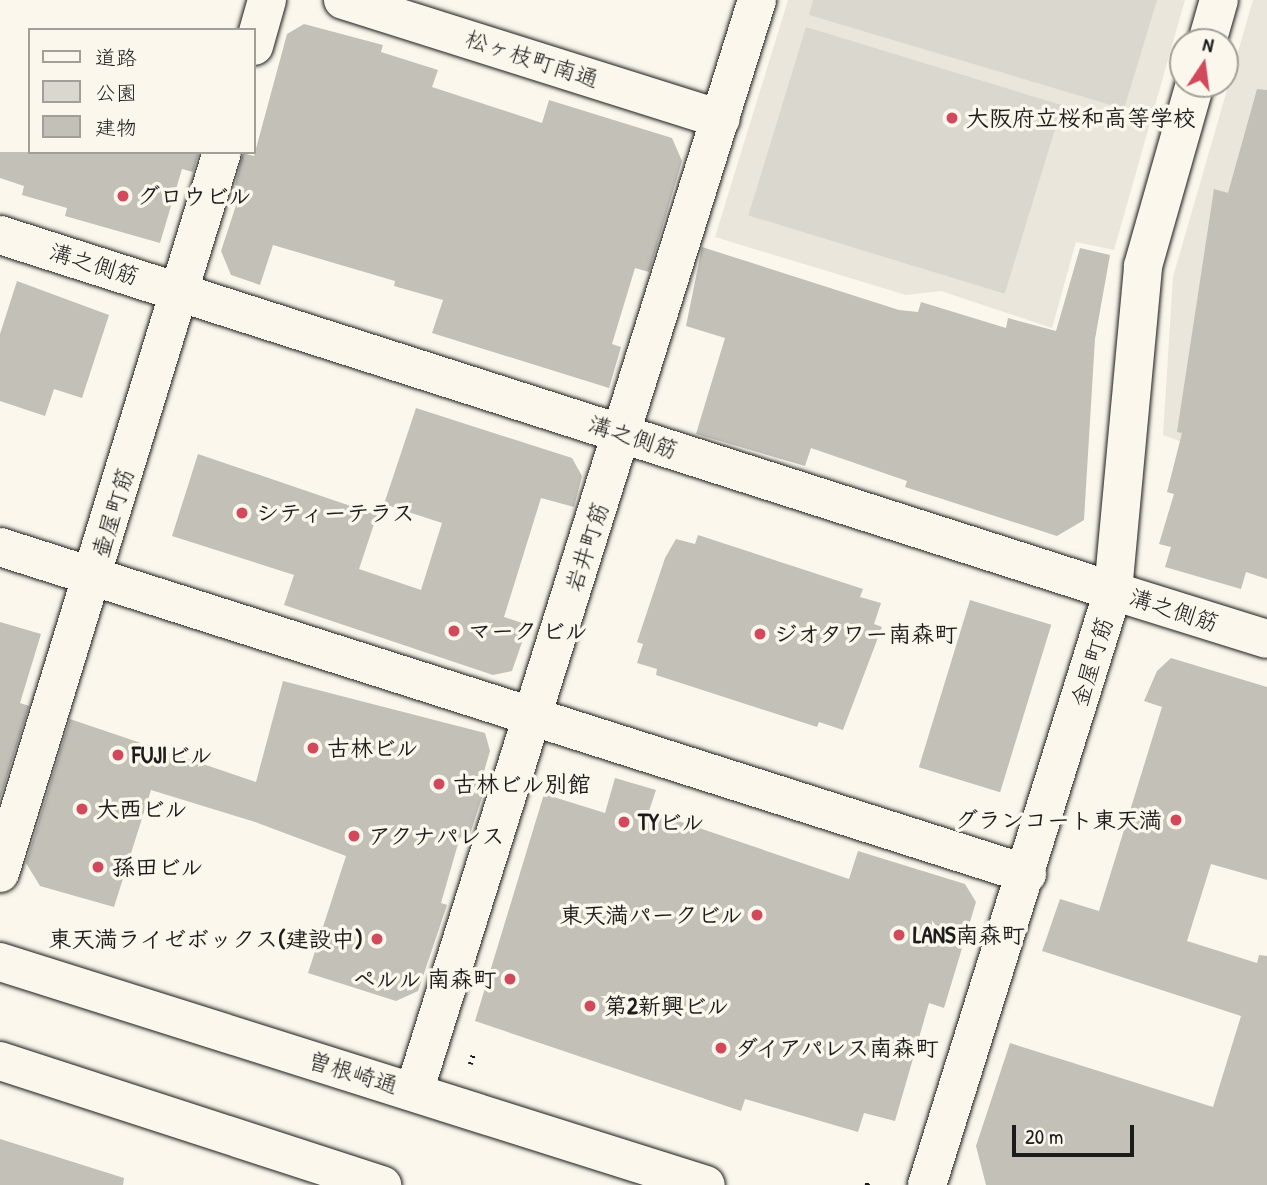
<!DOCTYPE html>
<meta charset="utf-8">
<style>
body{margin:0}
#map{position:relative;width:1267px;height:1185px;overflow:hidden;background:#fbf7ec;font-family:"Patrick Hand","Klee One",sans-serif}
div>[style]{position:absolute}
.built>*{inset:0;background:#eae6dc}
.green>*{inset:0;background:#dad7ce;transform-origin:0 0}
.building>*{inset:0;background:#c3c0b8;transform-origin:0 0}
.path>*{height:4.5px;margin-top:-2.25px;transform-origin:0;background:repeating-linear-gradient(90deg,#1c1c1c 0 2px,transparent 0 7px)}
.roads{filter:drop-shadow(0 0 2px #1c1c1c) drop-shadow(0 0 2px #1c1c1c)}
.street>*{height:38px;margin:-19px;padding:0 19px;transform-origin:19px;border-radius:19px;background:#fbf7ec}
.secondary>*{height:38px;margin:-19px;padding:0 19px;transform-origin:19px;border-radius:19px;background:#fbf7ec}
.highway>*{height:38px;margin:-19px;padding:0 19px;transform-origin:19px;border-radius:19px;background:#fbf7ec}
.dots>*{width:19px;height:19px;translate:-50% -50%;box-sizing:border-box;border:4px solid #fbf7ec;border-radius:50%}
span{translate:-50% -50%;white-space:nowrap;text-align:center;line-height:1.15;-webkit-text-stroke:7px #fbf7ec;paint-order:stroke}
.street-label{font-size:23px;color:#1c1c1c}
.poi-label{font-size:23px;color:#1c1c1c;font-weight:700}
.left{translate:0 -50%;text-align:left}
.right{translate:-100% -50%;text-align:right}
.legend{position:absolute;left:28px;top:28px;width:228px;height:126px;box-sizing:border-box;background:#fbf7ec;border:2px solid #a29f99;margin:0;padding:9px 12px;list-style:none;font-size:21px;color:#1c1c1c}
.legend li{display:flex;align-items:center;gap:14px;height:35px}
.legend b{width:35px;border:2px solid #a29f99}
.north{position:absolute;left:1169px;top:28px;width:70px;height:70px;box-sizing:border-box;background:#fbf7ec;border:2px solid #a29f99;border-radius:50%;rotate:13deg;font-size:19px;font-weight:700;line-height:28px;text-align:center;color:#1c1c1c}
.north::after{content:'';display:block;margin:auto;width:24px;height:32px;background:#d1495b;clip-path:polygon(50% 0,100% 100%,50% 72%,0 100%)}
.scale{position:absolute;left:1012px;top:1125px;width:122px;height:32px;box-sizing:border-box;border:4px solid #1c1c1c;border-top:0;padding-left:9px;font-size:21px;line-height:24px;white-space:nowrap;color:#1c1c1c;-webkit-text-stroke:5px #fbf7ec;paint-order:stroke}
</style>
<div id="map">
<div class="built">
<i style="clip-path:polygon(788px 0,1185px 0,1114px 250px,1076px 242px,1052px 328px,941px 291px,906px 295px,715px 237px)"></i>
<i style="clip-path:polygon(1253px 0,1267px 0,1267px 474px,1163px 435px,1173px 277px)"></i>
</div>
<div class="green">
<i style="clip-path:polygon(813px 0,1157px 0,1124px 109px,809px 15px)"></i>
<i style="left:806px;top:27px;width:268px;height:197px;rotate:17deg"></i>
</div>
<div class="building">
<i style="clip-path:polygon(304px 24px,383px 45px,381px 52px,438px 70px,432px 87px,542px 123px,549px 100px,672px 138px,682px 161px,649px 272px,635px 268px,612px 344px,621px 347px,609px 388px,432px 333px,443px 300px,394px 286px,395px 281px,273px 245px,260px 285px,231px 275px,221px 251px,242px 187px,235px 185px,243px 153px,254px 156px,287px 34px)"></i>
<i style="clip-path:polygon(1257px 89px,1267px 90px,1267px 579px,1246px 572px,1241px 589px,1165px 567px,1171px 547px,1159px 544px,1174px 494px,1167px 492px,1182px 433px,1177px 432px,1214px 189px,1228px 193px)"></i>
<i style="clip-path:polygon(0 152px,199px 152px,193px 172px,182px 169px,160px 243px,65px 216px,67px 208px,22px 195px,24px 186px,0 178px)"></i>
<i style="clip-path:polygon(702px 247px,899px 310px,918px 312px,921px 302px,1006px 328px,1008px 318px,1056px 331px,1080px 248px,1110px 255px,1095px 339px,1084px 520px,1057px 536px,905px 487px,907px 481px,811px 448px,805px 466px,696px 434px,725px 338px,686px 326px)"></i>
<i style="clip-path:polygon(17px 281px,109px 315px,82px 398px,54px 389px,45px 416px,0 401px,0 334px)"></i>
<i style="clip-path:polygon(416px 408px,572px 458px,582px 476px,574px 507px,541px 498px,504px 617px,528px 625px,512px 671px,493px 675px,284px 605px,294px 575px,172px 536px,198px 454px,377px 515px,359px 569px,421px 590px,442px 523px,384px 504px)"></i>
<i style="clip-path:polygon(698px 535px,863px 589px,860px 597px,881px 603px,874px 624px,882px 627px,843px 730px,819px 722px,817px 727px,656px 675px,657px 669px,637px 663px,643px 644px,637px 642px,665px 558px,676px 539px,695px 544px)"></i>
<i style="left:970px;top:600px;width:85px;height:175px;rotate:17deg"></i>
<i style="clip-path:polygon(0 622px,41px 634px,20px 703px,29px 706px,0 799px)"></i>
<i style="clip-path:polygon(1171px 658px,1267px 687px,1267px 880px,1211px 864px,1187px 941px,1257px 963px,1259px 955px,1267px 956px,1267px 1185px,986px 1185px,976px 1146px,1010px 1043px,1213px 1107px,1241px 1016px,1042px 951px,1060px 899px,1099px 911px,1162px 707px,1144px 701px,1157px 671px)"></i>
<i style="clip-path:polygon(283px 681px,485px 733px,490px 751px,483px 775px,489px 776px,468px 840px,460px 837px,441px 903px,447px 905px,418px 991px,396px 1001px,308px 973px,346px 856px,255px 822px,151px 790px,114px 907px,40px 886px,26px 863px,70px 719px,256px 782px)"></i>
<i style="clip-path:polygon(615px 778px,656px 790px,649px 811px,849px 879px,858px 851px,965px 884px,976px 902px,944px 1008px,929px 1003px,895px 1121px,864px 1113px,858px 1132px,745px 1099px,741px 1111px,475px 1021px,544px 794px,605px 813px)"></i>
<i style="clip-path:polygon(0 1139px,124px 1178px,123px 1185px,0 1185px)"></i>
</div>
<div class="path">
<i style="left:470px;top:1064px;width:13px;rotate:-72deg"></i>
<i style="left:867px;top:1185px;width:6px;rotate:-81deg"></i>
</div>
<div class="roads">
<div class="street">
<i style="left:1207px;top:42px;width:44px;rotate:-74.1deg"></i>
<i style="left:254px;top:46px;width:48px;rotate:-74.2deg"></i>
<i style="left:0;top:547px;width:1078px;rotate:17.66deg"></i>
<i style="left:1113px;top:591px;width:161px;rotate:17.3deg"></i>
<i style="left:0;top:873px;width:754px;rotate:-72.89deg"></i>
<i style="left:927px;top:1185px;width:622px;rotate:-72.61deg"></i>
<i style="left:1113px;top:591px;width:326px;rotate:-84.7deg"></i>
<i style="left:1143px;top:266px;width:189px;rotate:-74.1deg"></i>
</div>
<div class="secondary">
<i style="left:343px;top:0;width:396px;rotate:17.5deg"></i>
<i style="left:0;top:235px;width:1169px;rotate:17.74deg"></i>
<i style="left:414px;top:1092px;width:1145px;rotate:-72.56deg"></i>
</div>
<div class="highway">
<i style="left:0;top:962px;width:740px;rotate:17.53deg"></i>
<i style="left:0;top:1061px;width:402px;rotate:18deg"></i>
</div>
</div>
<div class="dots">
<i style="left:952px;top:118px;background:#d1495b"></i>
<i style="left:123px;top:196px;background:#d1495b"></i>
<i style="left:242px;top:513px;background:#d1495b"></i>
<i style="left:454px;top:631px;background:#d1495b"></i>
<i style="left:760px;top:634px;background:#d1495b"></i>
<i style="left:313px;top:748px;background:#d1495b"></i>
<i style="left:118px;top:755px;background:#d1495b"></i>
<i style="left:439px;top:784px;background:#d1495b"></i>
<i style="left:82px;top:809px;background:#d1495b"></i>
<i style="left:1176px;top:820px;background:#d1495b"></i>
<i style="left:624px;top:822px;background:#d1495b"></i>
<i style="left:354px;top:836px;background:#d1495b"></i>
<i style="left:98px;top:867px;background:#d1495b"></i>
<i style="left:757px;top:915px;background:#d1495b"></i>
<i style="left:899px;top:935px;background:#d1495b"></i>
<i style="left:377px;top:939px;background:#d1495b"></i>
<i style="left:510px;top:979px;background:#d1495b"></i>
<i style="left:590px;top:1006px;background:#d1495b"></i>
<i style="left:721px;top:1048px;background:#d1495b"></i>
</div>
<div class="street-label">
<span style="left:532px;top:59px;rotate:18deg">松ヶ枝町南通</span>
<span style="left:94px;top:264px;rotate:17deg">溝之側筋</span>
<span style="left:633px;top:437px;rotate:18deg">溝之側筋</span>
<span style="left:113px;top:513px;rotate:-73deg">壷屋町筋</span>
<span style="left:587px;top:547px;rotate:-72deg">岩井町筋</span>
<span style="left:1174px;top:610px;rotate:18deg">溝之側筋</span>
<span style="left:1092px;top:662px;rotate:-73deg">金屋町筋</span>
<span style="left:353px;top:1073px;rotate:17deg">曽根崎通</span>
</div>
<div class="poi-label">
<span class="left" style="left:966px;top:118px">大阪府立桜和高等学校</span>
<span class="left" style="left:137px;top:196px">グロウビル</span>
<span class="left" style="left:256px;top:513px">シティーテラス</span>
<span class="left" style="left:468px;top:631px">マーク ビル</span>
<span class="left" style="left:774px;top:634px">ジオタワー南森町</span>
<span class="left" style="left:327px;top:748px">古林ビル</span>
<span class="left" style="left:132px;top:755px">FUJIビル</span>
<span class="left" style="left:453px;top:784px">古林ビル別館</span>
<span class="left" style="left:96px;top:809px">大西ビル</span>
<span class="right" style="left:1162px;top:820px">グランコート東天満</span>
<span class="left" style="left:638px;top:822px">TYビル</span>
<span class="left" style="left:368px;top:836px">アクナパレス</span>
<span class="left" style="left:112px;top:867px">孫田ビル</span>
<span class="right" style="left:743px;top:915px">東天満パークビル</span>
<span class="left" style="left:913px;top:935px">LANS南森町</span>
<span class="right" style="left:363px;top:939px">東天満ライゼボックス(建設中)</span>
<span class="right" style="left:496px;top:979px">ぺルル 南森町</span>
<span class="left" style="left:604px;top:1006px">第2新興ビル</span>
<span class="left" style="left:735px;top:1048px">ダイアパレス南森町</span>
</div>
<ul class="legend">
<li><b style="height:9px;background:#fbf7ec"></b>道路</li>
<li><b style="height:19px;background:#dad7ce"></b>公園</li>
<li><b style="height:19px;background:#c3c0b8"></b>建物</li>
</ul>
<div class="north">N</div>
<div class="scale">20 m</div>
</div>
